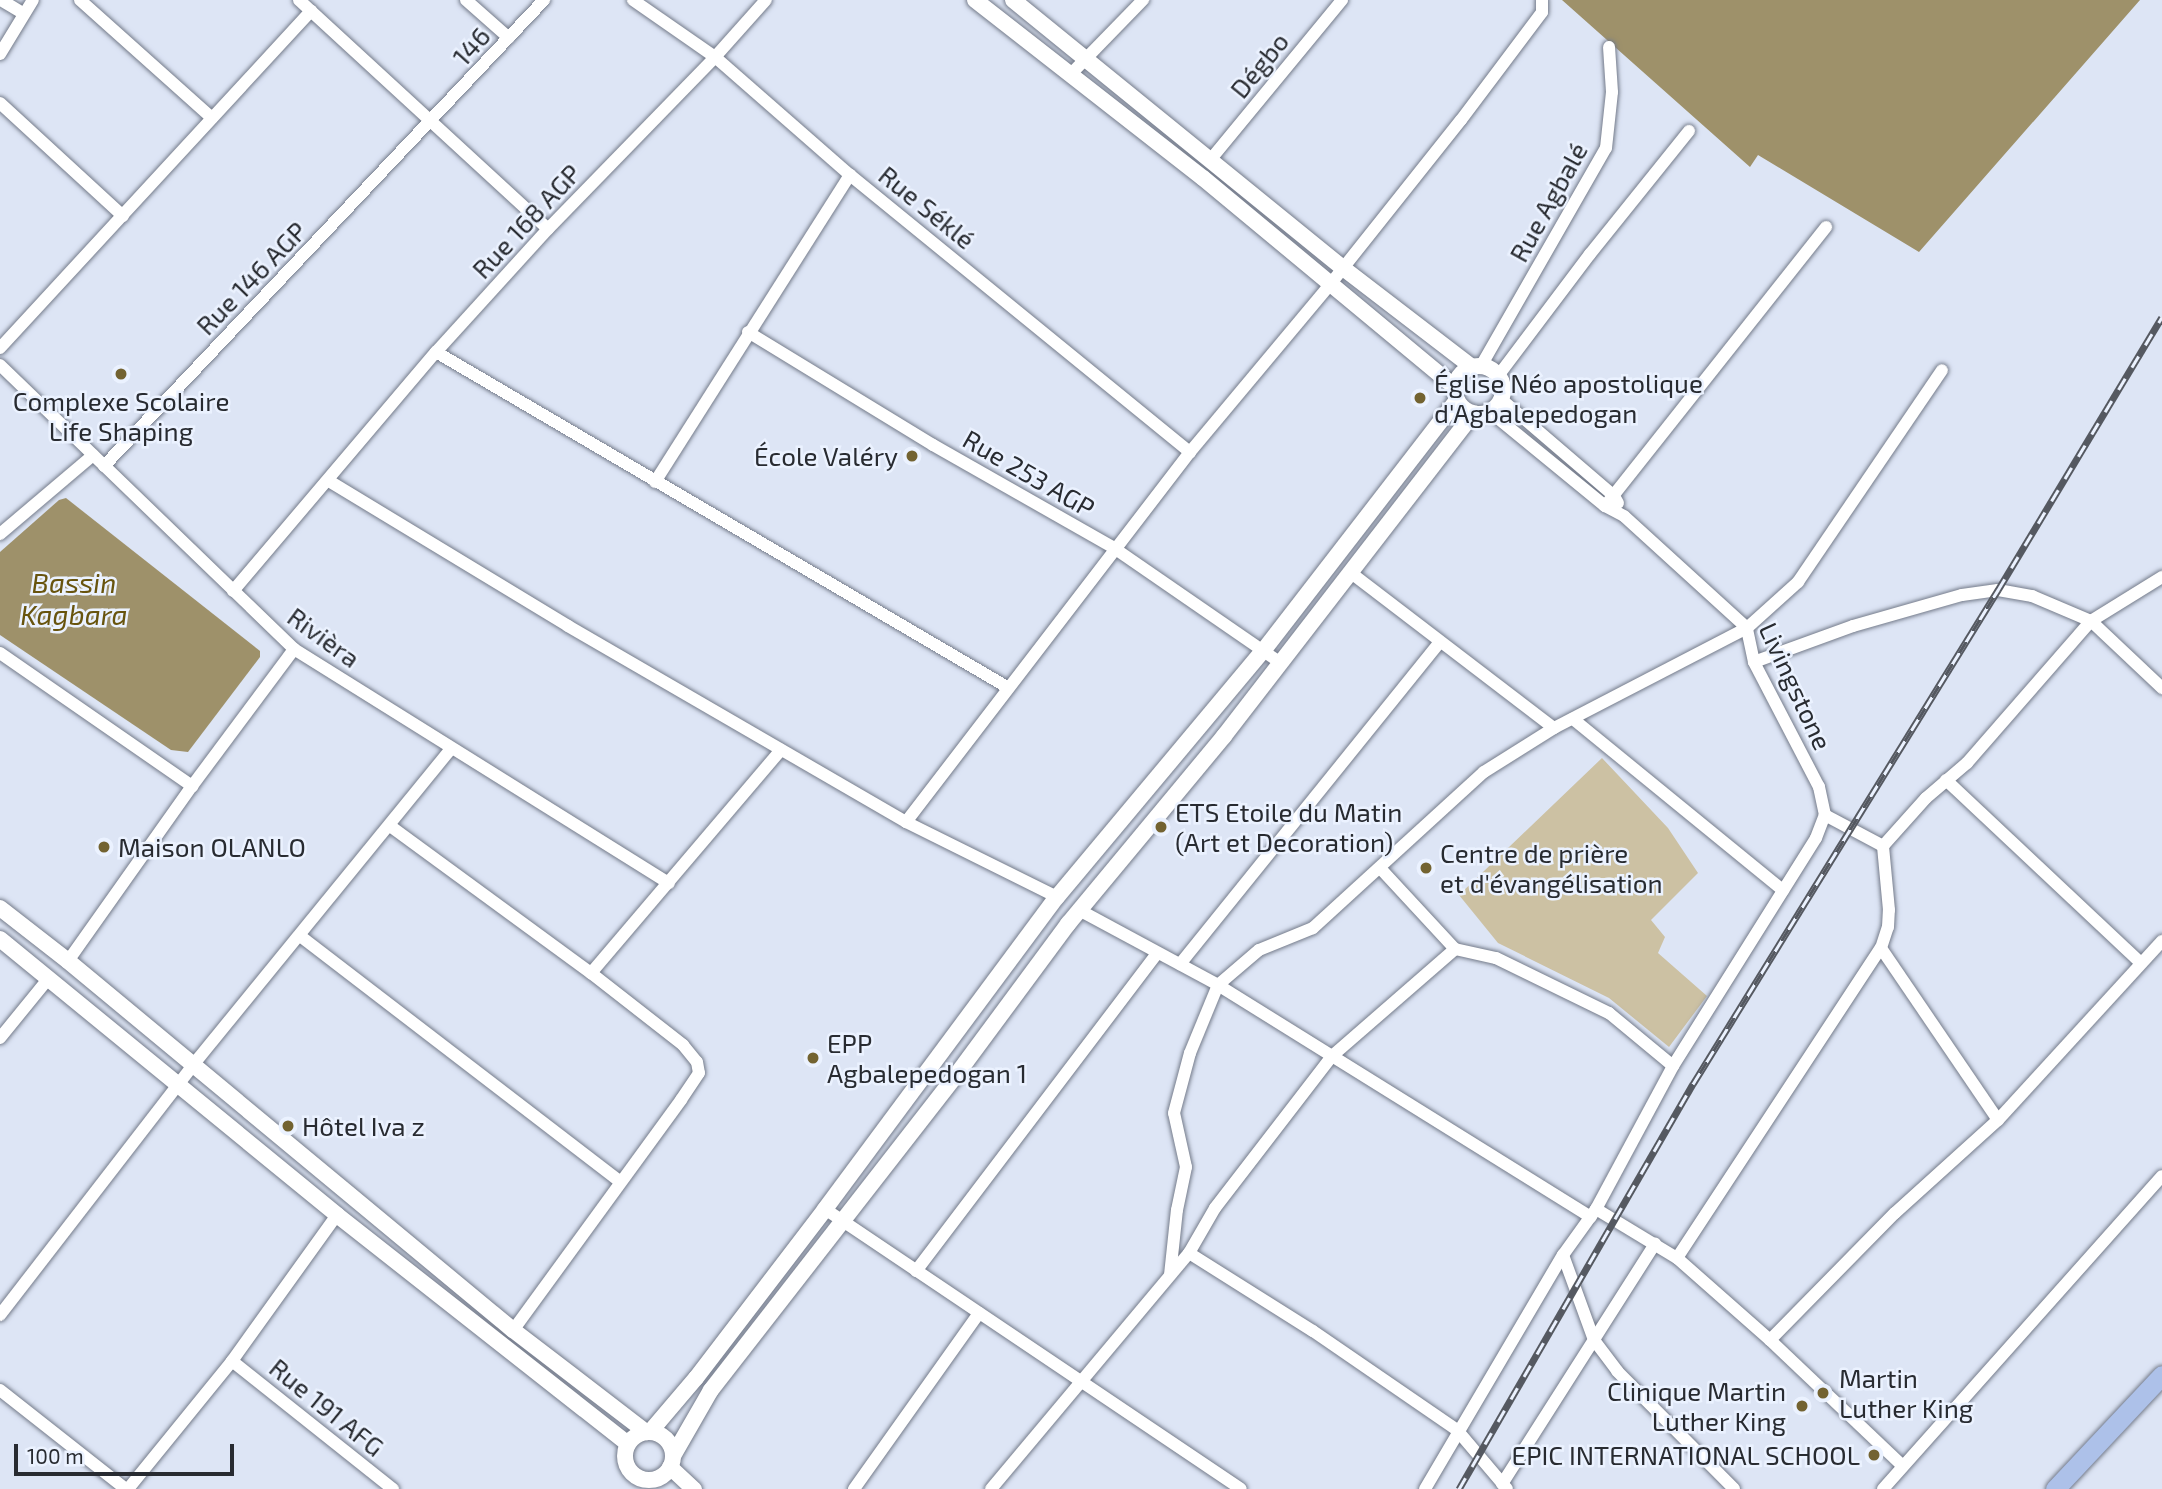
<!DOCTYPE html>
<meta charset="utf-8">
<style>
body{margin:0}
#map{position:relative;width:2162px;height:1489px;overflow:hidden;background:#dde5f5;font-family:"Exo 2",sans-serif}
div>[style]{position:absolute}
.green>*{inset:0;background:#ccc1a3}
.water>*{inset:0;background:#9e916a}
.roads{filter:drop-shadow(0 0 2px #747b8a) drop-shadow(0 0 2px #747b8a)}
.minor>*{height:12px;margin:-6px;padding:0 6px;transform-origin:6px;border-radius:6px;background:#fff}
.tertiary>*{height:16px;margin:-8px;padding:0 8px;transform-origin:8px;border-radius:8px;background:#fff}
.tertiary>.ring{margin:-8px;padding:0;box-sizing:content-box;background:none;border:16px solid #fff;border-radius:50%}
.primary>*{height:19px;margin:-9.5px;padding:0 9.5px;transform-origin:9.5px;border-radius:9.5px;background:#adc1e9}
.rail>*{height:7px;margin-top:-3.5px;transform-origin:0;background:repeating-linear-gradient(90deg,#ebf2ff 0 13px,#555961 0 26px);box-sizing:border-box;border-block:2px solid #555961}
.dots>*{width:19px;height:19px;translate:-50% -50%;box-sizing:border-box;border:4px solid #ebf2ff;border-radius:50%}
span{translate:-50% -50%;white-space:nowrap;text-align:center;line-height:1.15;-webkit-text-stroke:5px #ebf2ff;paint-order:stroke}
.street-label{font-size:26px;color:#282b31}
.poi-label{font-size:26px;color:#282b31}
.left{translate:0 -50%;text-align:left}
.right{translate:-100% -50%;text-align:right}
.water-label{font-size:28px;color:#68540e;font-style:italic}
.scale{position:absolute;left:14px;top:1444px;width:220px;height:32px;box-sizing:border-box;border:4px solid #282b31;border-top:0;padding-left:9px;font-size:21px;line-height:24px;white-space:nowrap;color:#282b31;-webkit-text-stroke:5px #ebf2ff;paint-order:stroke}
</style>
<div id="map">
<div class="green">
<i style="clip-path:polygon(1602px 758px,1668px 828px,1698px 873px,1651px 920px,1665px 937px,1658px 953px,1707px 996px,1669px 1047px,1609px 998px,1498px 943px,1459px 895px)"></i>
</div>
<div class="water">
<i style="clip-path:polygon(1562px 0,2140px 0,1919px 252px,1758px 155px,1750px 167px)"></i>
<i style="clip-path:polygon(66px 498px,260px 651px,260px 657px,188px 752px,171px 750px,0 635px,0 552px,59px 500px)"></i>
</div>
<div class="roads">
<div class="minor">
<i style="left:1px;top:0;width:26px;rotate:31deg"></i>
<i style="left:80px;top:0;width:177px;rotate:41.8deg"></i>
<i style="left:299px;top:0;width:338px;rotate:42.6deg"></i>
<i style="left:466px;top:0;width:57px;rotate:41.5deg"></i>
<i style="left:633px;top:0;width:100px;rotate:34.8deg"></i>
<i style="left:715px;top:57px;width:179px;rotate:41.2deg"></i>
<i style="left:850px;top:175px;width:439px;rotate:39.2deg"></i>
<i style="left:0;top:54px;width:63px;rotate:-58.6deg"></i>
<i style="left:1070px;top:75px;width:105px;rotate:-45.8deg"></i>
<i style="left:0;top:103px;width:167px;rotate:42.6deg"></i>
<i style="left:1211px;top:159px;width:206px;rotate:-50.5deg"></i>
<i style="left:748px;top:332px;width:217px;rotate:31.4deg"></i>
<i style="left:933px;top:445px;width:208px;rotate:29.6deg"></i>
<i style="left:1114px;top:548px;width:203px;rotate:34.6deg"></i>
<i style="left:0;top:348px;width:459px;rotate:-47.3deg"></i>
<i style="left:436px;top:352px;width:662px;rotate:30.4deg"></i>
<i style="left:0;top:365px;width:409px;rotate:44deg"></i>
<i style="left:294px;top:649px;width:442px;rotate:32deg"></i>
<i style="left:1481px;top:366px;width:251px;rotate:-60.2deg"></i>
<i style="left:1606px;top:148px;width:56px;rotate:-83.9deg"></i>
<i style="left:1612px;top:92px;width:45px;rotate:-93.8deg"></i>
<i style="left:1498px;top:376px;width:153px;rotate:-53deg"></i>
<i style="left:1590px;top:254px;width:158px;rotate:-51.2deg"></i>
<i style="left:1501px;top:399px;width:149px;rotate:40.6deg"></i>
<i style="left:1614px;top:496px;width:8px;rotate:60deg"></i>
<i style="left:104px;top:466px;width:641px;rotate:-46.64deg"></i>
<i style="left:329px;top:481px;width:280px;rotate:31.2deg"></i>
<i style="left:568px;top:626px;width:391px;rotate:30.1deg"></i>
<i style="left:906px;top:822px;width:169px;rotate:26.4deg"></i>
<i style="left:655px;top:482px;width:364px;rotate:-57.6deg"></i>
<i style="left:1605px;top:506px;width:356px;rotate:-51.6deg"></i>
<i style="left:0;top:534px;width:122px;rotate:-40.3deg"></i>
<i style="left:1351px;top:573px;width:255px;rotate:37.4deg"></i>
<i style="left:233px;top:591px;width:314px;rotate:-49.7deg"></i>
<i style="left:436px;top:352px;width:166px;rotate:-47.7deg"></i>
<i style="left:548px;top:229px;width:240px;rotate:-45.8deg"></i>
<i style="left:715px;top:57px;width:76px;rotate:-48.2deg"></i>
<i style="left:0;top:653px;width:234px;rotate:34.7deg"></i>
<i style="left:1754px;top:662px;width:105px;rotate:-20deg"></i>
<i style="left:1853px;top:626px;width:113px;rotate:-15.9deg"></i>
<i style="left:1962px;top:595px;width:36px;rotate:-8deg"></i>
<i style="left:1998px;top:590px;width:35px;rotate:10deg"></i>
<i style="left:2032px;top:596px;width:64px;rotate:23deg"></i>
<i style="left:2091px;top:621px;width:98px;rotate:43.3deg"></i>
<i style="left:1573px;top:719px;width:271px;rotate:39.2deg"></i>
<i style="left:1946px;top:780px;width:267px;rotate:43.2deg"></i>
<i style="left:1825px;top:815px;width:66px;rotate:28.1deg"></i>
<i style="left:906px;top:822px;width:466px;rotate:-52.5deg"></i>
<i style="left:1190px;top:452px;width:222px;rotate:-50.1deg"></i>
<i style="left:1332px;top:282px;width:207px;rotate:-51.5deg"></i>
<i style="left:1461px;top:120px;width:135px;rotate:-53.1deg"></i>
<i style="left:1542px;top:12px;width:12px;rotate:-90deg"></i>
<i style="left:390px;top:826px;width:249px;rotate:36.2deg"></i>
<i style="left:591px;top:973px;width:117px;rotate:38deg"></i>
<i style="left:683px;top:1045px;width:22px;rotate:51deg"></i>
<i style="left:697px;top:1062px;width:11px;rotate:80deg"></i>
<i style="left:699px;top:1073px;width:32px;rotate:124deg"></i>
<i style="left:681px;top:1100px;width:285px;rotate:126.1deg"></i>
<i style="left:1380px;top:868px;width:110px;rotate:47.2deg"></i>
<i style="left:1455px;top:949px;width:42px;rotate:12.4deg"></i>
<i style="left:1496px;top:958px;width:126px;rotate:26deg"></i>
<i style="left:1609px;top:1013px;width:83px;rotate:39.6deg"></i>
<i style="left:1079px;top:910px;width:158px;rotate:28.3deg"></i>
<i style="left:1218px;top:985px;width:439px;rotate:31.9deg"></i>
<i style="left:300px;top:936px;width:402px;rotate:37.5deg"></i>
<i style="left:1881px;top:948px;width:208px;rotate:55.8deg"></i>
<i style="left:68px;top:961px;width:214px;rotate:-54.7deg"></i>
<i style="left:192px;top:786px;width:171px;rotate:-53.3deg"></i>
<i style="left:1180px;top:964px;width:412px;rotate:-51.1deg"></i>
<i style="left:591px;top:973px;width:293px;rotate:-49.6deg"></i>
<i style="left:0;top:1038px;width:77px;rotate:-50.8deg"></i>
<i style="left:825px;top:1209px;width:501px;rotate:33.94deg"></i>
<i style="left:1596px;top:1209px;width:95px;rotate:31.2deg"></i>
<i style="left:1677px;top:1258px;width:124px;rotate:41.4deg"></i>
<i style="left:1770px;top:1340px;width:183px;rotate:43.5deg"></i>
<i style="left:1189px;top:1253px;width:146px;rotate:32.2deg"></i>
<i style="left:1313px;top:1331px;width:175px;rotate:34.5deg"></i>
<i style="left:1457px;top:1430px;width:77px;rotate:49.7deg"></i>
<i style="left:1563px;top:1255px;width:90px;rotate:70deg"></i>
<i style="left:1594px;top:1340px;width:39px;rotate:53deg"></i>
<i style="left:1617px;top:1371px;width:166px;rotate:45.2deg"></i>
<i style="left:1677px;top:1258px;width:371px;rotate:-56.7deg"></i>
<i style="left:1881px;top:948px;width:22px;rotate:-72deg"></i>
<i style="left:1888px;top:927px;width:17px;rotate:-87deg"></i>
<i style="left:1889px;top:910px;width:64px;rotate:-95.4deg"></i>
<i style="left:1883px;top:846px;width:64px;rotate:-48.1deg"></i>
<i style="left:1926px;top:798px;width:54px;rotate:-40.5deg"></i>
<i style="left:1967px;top:763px;width:189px;rotate:-48.9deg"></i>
<i style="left:2091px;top:621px;width:84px;rotate:-31.8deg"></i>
<i style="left:916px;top:1271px;width:399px;rotate:-52.8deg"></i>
<i style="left:1170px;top:1275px;width:65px;rotate:-83.9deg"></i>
<i style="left:1177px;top:1210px;width:44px;rotate:-78.2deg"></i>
<i style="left:1186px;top:1167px;width:55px;rotate:-102.5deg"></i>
<i style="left:1174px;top:1113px;width:62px;rotate:-75.1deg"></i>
<i style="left:1190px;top:1053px;width:74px;rotate:-67.6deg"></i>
<i style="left:1218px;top:985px;width:54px;rotate:-40.5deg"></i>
<i style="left:1259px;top:950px;width:58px;rotate:-22.2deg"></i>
<i style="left:1313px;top:928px;width:231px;rotate:-42.4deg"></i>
<i style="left:1484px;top:772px;width:83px;rotate:-32.2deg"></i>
<i style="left:1554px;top:728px;width:217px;rotate:-27.4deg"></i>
<i style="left:1747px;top:628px;width:69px;rotate:-42deg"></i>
<i style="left:1798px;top:582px;width:256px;rotate:-55.8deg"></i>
<i style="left:0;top:1315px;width:316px;rotate:-52.3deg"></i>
<i style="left:193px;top:1065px;width:408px;rotate:-50.8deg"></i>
<i style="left:1770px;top:1340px;width:178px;rotate:-45.5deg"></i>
<i style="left:1895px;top:1213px;width:139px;rotate:-42.1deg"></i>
<i style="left:1998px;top:1120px;width:243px;rotate:-47.5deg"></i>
<i style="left:232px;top:1361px;width:206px;rotate:38.5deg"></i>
<i style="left:0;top:1390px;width:160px;rotate:38.2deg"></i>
<i style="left:1502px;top:1484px;width:285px;rotate:-57.5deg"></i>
<i style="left:128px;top:1489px;width:165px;rotate:-50.9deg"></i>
<i style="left:232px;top:1361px;width:180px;rotate:-54.3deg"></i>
<i style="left:854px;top:1489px;width:216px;rotate:-54.6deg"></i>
<i style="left:991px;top:1489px;width:308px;rotate:-50deg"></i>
<i style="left:1189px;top:1253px;width:52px;rotate:-60deg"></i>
<i style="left:1215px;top:1208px;width:192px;rotate:-52.4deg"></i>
<i style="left:1332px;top:1056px;width:163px;rotate:-41deg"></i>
<i style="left:1425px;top:1489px;width:272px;rotate:-59.5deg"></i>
<i style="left:1563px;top:1255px;width:57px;rotate:-54.3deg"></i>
<i style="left:1596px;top:1209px;width:162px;rotate:-61.7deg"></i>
<i style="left:1673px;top:1066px;width:269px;rotate:-57.9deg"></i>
<i style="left:1816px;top:838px;width:25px;rotate:-69deg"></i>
<i style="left:1825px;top:815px;width:29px;rotate:-102deg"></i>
<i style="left:1819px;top:787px;width:141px;rotate:-117.5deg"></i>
<i style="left:1754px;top:662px;width:35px;rotate:-102deg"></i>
<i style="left:1747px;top:628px;width:166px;rotate:-137.7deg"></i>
<i style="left:1624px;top:516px;width:21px;rotate:-152deg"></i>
<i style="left:1605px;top:506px;width:149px;rotate:-140.7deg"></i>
<i style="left:1883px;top:1489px;width:419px;rotate:-48.3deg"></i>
</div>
<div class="tertiary">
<i style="left:975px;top:0;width:289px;rotate:38deg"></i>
<i style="left:1203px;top:178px;width:327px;rotate:39.7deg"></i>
<i style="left:1013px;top:0;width:425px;rotate:39.1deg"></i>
<i style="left:1343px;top:268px;width:163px;rotate:37.5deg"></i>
<i class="ring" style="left:1455px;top:366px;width:32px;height:32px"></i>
<i style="left:0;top:908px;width:86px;rotate:37.9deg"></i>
<i style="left:68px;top:961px;width:578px;rotate:39.67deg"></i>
<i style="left:513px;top:1330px;width:168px;rotate:37.5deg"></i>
<i style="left:0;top:939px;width:436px;rotate:39.3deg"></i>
<i style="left:337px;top:1215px;width:370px;rotate:38.2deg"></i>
<i style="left:650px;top:1432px;width:71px;rotate:-49.6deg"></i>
<i style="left:696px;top:1378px;width:213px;rotate:-52.6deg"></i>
<i style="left:825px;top:1209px;width:389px;rotate:-53.4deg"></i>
<i style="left:1057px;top:897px;width:321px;rotate:-50.1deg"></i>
<i style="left:1263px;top:651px;width:317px;rotate:-52.3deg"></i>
<i class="ring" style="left:625px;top:1432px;width:32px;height:32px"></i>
<i style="left:673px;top:1456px;width:76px;rotate:-60.1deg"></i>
<i style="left:711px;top:1390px;width:395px;rotate:-52.1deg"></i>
<i style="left:954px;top:1078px;width:192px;rotate:-53.5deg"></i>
<i style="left:1068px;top:924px;width:244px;rotate:-50.3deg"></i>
<i style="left:1224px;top:736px;width:408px;rotate:-52.3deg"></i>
<i style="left:670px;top:1467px;width:33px;rotate:43deg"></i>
</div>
<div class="primary">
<i style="left:2055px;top:1489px;width:156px;rotate:-46.8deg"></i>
</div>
</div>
<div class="rail">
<i style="left:1459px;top:1489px;width:468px;rotate:-60deg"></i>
<i style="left:1693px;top:1084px;width:581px;rotate:-58.31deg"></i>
<i style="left:1998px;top:590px;width:318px;rotate:-59deg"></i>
</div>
<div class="dots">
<i style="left:121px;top:374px;background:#736331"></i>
<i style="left:1420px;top:398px;background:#736331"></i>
<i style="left:912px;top:456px;background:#736331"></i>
<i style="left:1161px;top:827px;background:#736331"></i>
<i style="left:104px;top:847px;background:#736331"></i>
<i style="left:1426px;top:868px;background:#736331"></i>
<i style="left:813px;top:1058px;background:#736331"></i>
<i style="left:288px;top:1126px;background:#736331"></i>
<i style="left:1823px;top:1393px;background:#736331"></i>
<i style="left:1802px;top:1406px;background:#736331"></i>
<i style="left:1874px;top:1455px;background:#736331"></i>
</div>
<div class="street-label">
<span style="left:471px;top:46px;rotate:-48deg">146</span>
<span style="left:1259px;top:65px;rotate:-51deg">Dégbo</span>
<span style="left:1548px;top:202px;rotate:-61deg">Rue Agbalé</span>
<span style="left:927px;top:207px;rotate:39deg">Rue Séklé</span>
<span style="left:526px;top:221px;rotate:-47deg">Rue 168 AGP</span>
<span style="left:251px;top:278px;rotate:-46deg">Rue 146 AGP</span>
<span style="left:1029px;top:473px;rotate:30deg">Rue 253 AGP</span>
<span style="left:324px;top:637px;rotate:36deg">Rivièra</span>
<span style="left:1796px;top:686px;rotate:65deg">Livingstone</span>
<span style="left:327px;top:1407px;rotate:39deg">Rue 191 AFG</span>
</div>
<div class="poi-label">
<span class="left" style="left:1434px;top:398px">Église Néo apostolique<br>d'Agbalepedogan</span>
<span style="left:121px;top:416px">Complexe Scolaire<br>Life Shaping</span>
<span class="right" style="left:898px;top:456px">École Valéry</span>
<span class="left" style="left:1175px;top:827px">ETS Etoile du Matin<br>(Art et Decoration)</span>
<span class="left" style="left:118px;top:847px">Maison OLANLO</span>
<span class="left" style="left:1440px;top:868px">Centre de prière<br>et d'évangélisation</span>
<span class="left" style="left:827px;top:1058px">EPP<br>Agbalepedogan 1</span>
<span class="left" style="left:302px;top:1126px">Hôtel Iva z</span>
<span class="left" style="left:1839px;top:1393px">Martin<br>Luther King</span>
<span class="right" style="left:1786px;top:1406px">Clinique Martin<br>Luther King</span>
<span class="right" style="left:1860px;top:1455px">EPIC INTERNATIONAL SCHOOL</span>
</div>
<div class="water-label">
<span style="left:74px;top:598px">Bassin<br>Kagbara</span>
</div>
<div class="scale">100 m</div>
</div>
